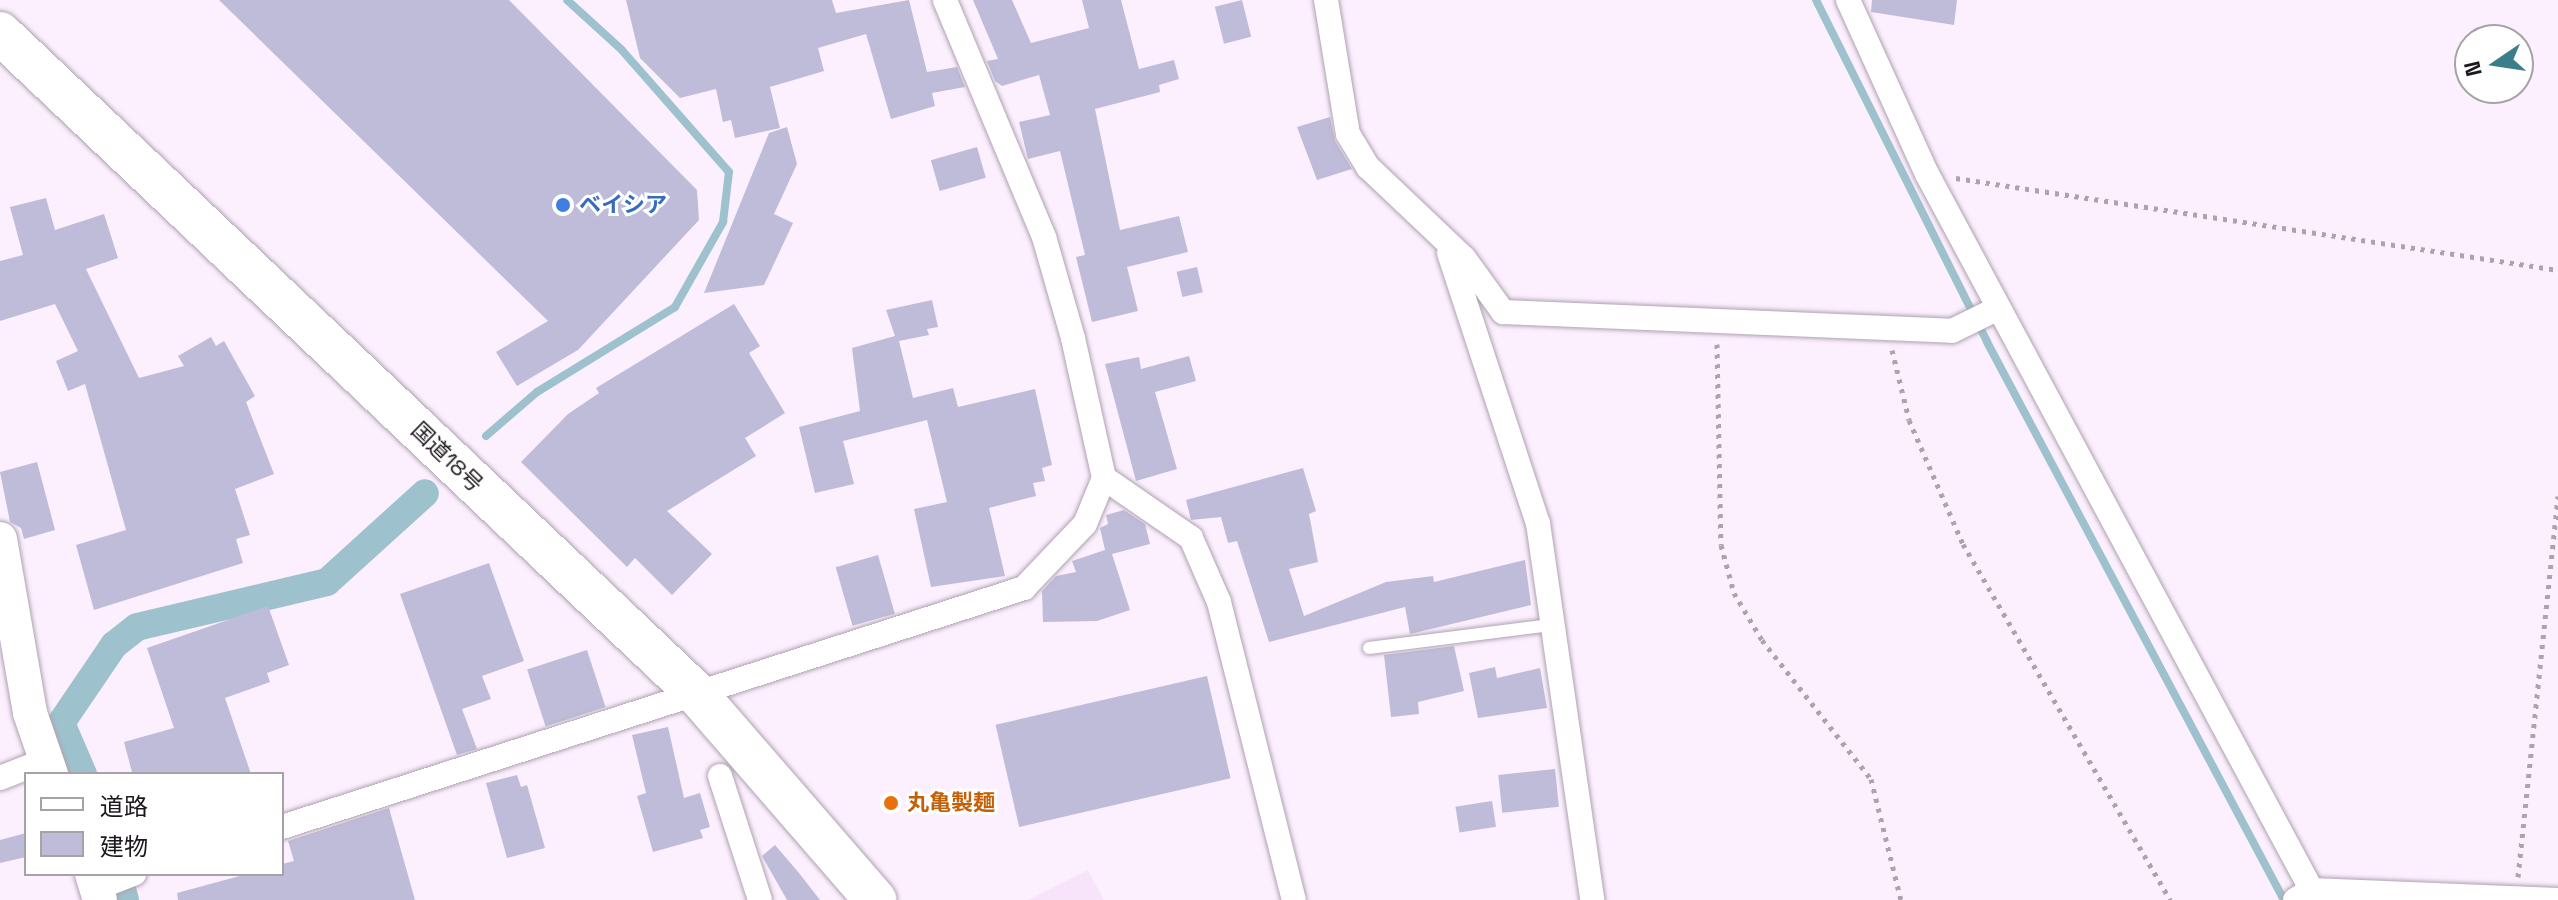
<!DOCTYPE html>
<meta charset="utf-8">
<style>
body{margin:0}
#map{position:relative;width:2558px;height:900px;overflow:hidden;background:#fceffe;font-family:"Space Grotesk","Noto Sans JP",sans-serif}
div>[style]{position:absolute}
.built>*{inset:0;background:#f7e4fa}
.stream>*{height:8px;margin:-4px;padding:0 4px;transform-origin:4px;border-radius:4px;background:#9ec2cd}
.canal>*{height:28px;margin:-14px;padding:0 14px;transform-origin:14px;border-radius:14px;background:#9ec2cd}
.building>*{inset:0;background:#bfbcda;transform-origin:0 0}
.path>*{height:5px;margin-top:-2.5px;transform-origin:0;background:repeating-linear-gradient(90deg,#ada3ae 0 4px,transparent 0 10px)}
.roads{filter:drop-shadow(0 0 2px #aea2b0) drop-shadow(0 0 2px #aea2b0)}
.service>*{height:12px;margin:-6px;padding:0 6px;transform-origin:6px;border-radius:6px;background:#fff}
.minor>*{height:24px;margin:-12px;padding:0 12px;transform-origin:12px;border-radius:12px;background:#fff}
.secondary>*{height:34px;margin:-17px;padding:0 17px;transform-origin:17px;border-radius:17px;background:#fff}
.trunk>*{height:42px;margin:-21px;padding:0 21px;transform-origin:21px;border-radius:21px;background:#fff}
.dots>*{width:22px;height:22px;translate:-50% -50%;box-sizing:border-box;border:4px solid #fff;border-radius:50%}
span{translate:-50% -50%;white-space:nowrap;text-align:center;line-height:1.15;-webkit-text-stroke:6px #fff;paint-order:stroke}
.shop-label{font-size:22px;color:#366cbe;font-weight:700}
.left{translate:0 -50%;text-align:left}
.street-label{font-size:22px;color:#1d181d}
.food-label{font-size:22px;color:#c56008;font-weight:700}
.legend{position:absolute;left:24px;top:772px;width:260px;height:104px;box-sizing:border-box;background:#fff;border:2px solid #a5a3a5;margin:0;padding:10px 14px;list-style:none;font-size:24px;color:#1d181d}
.legend li{display:flex;align-items:center;gap:16px;height:40px}
.legend b{width:40px;border:2px solid #a5a3a5}
.north{position:absolute;left:2454px;top:24px;width:80px;height:80px;box-sizing:border-box;background:#fff;border:2px solid #a5a3a5;border-radius:50%;rotate:257deg;font-size:22px;font-weight:700;line-height:32px;text-align:center;color:#1d181d}
.north::after{content:'';display:block;margin:auto;width:28px;height:36px;background:#397f8a;clip-path:polygon(50% 0,100% 100%,50% 72%,0 100%)}
</style>
<div id="map">
<div class="built">
<i style="clip-path:polygon(1088px 870px,1104px 900px,1028px 900px)"></i>
</div>
<div class="stream">
<i style="left:1816px;top:0;width:382px;rotate:63.4deg"></i>
<i style="left:1987px;top:342px;width:632px;rotate:61.98deg"></i>
<i style="left:486px;top:436px;width:67px;rotate:-40.8deg"></i>
<i style="left:537px;top:392px;width:162px;rotate:-31.6deg"></i>
<i style="left:675px;top:307px;width:98px;rotate:-60.5deg"></i>
<i style="left:723px;top:222px;width:50px;rotate:-83.2deg"></i>
<i style="left:729px;top:172px;width:162px;rotate:-131.3deg"></i>
<i style="left:622px;top:50px;width:74px;rotate:-137.7deg"></i>
</div>
<div class="canal">
<i style="left:61px;top:723px;width:94px;rotate:-55.8deg"></i>
<i style="left:114px;top:645px;width:29px;rotate:-38deg"></i>
<i style="left:137px;top:627px;width:195px;rotate:-13.3deg"></i>
<i style="left:327px;top:582px;width:132px;rotate:-42.2deg"></i>
<i style="left:61px;top:723px;width:56px;rotate:66.7deg"></i>
<i style="left:118px;top:874px;width:27px;rotate:75deg"></i>
</div>
<div class="building">
<i style="clip-path:polygon(219px 0,509px 0,697px 190px,699px 220px,578px 350px,517px 386px,496px 352px,548px 321px)"></i>
<i style="clip-path:polygon(626px 0,832px 0,836px 13px,909px 0,927px 72px,957px 67px,965px 87px,932px 93px,935px 106px,891px 119px,866px 34px,818px 48px,824px 71px,770px 87px,780px 128px,735px 138px,731px 120px,723px 122px,716px 89px,680px 98px,640px 58px)"></i>
<i style="clip-path:polygon(973px 0,1012px 0,1031px 43px,1089px 28px,1082px 0,1121px 0,1139px 69px,1174px 60px,1179px 79px,1159px 85px,1160px 92px,1095px 109px,1120px 230px,1179px 216px,1188px 252px,1127px 267px,1138px 311px,1092px 322px,1076px 257px,1085px 255px,1060px 151px,1028px 159px,1019px 122px,1050px 115px,1039px 75px,1002px 86px,995px 81px,987px 61px,998px 59px)"></i>
<i style="left:1242px;top:0;width:38px;height:28px;rotate:76deg"></i>
<i style="clip-path:polygon(1872px 0,1957px 0,1954px 25px,1871px 12px)"></i>
<i style="clip-path:polygon(1330px 117px,1335px 141px,1352px 169px,1317px 180px,1297px 127px)"></i>
<i style="clip-path:polygon(787px 127px,797px 164px,774px 214px,793px 223px,764px 285px,704px 293px,769px 133px)"></i>
<i style="left:977px;top:147px;width:32px;height:48px;rotate:74deg"></i>
<i style="clip-path:polygon(46px 198px,55px 230px,104px 214px,118px 258px,86px 269px,139px 378px,184px 366px,178px 356px,211px 337px,216px 346px,224px 341px,255px 396px,246px 402px,274px 474px,235px 489px,250px 535px,236px 539px,243px 563px,94px 610px,76px 545px,126px 530px,85px 384px,68px 391px,56px 361px,78px 351px,55px 304px,0 321px,0 261px,23px 255px,10px 207px)"></i>
<i style="left:1197px;top:267px;width:26px;height:21px;rotate:77deg"></i>
<i style="clip-path:polygon(932px 300px,938px 327px,927px 329px,929px 335px,899px 341px,913px 398px,953px 388px,958px 407px,1035px 389px,1052px 465px,1042px 468px,1045px 481px,1033px 483px,1036px 496px,989px 508px,1005px 576px,931px 587px,914px 509px,947px 502px,927px 420px,843px 441px,854px 484px,815px 493px,799px 427px,860px 411px,852px 348px,895px 336px,886px 310px)"></i>
<i style="clip-path:polygon(734px 304px,760px 346px,749px 353px,785px 413px,745px 438px,756px 456px,667px 511px,712px 554px,672px 595px,635px 558px,627px 567px,521px 462px,568px 414px,599px 393px,596px 388px)"></i>
<i style="clip-path:polygon(1189px 356px,1196px 381px,1155px 392px,1177px 469px,1136px 481px,1105px 364px,1139px 357px,1141px 369px)"></i>
<i style="clip-path:polygon(37px 462px,55px 530px,24px 539px,21px 528px,10px 522px,0 472px)"></i>
<i style="clip-path:polygon(1303px 468px,1316px 511px,1309px 514px,1318px 562px,1289px 569px,1304px 616px,1386px 582px,1433px 576px,1434px 582px,1525px 560px,1531px 605px,1410px 634px,1405px 607px,1269px 642px,1237px 541px,1228px 543px,1221px 517px,1191px 520px,1186px 500px)"></i>
<i style="clip-path:polygon(1124px 510px,1145px 524px,1150px 544px,1112px 554px,1130px 610px,1097px 621px,1043px 622px,1042px 591px,1056px 576px,1076px 572px,1072px 561px,1105px 550px,1100px 528px,1108px 524px,1106px 515px)"></i>
<i style="left:878px;top:555px;width:61px;height:44px;rotate:74deg"></i>
<i style="clip-path:polygon(489px 563px,524px 661px,482px 676px,491px 699px,462px 709px,477px 749px,457px 755px,400px 594px)"></i>
<i style="clip-path:polygon(268px 606px,289px 665px,267px 673px,270px 682px,225px 698px,251px 774px,132px 772px,124px 742px,174px 728px,147px 648px)"></i>
<i style="clip-path:polygon(1454px 646px,1464px 691px,1418px 702px,1419px 714px,1391px 717px,1384px 655px)"></i>
<i style="left:587px;top:650px;width:60px;height:63px;rotate:72deg"></i>
<i style="clip-path:polygon(1495px 667px,1497px 678px,1540px 668px,1547px 708px,1478px 718px,1469px 673px)"></i>
<i style="left:1207px;top:676px;width:105px;height:217px;rotate:77deg"></i>
<i style="clip-path:polygon(668px 727px,684px 798px,700px 793px,710px 827px,700px 830px,703px 838px,653px 852px,637px 796px,646px 793px,632px 735px)"></i>
<i style="left:1555px;top:769px;width:38px;height:57px;rotate:84deg"></i>
<i style="clip-path:polygon(517px 775px,521px 787px,527px 785px,545px 848px,507px 858px,486px 783px)"></i>
<i style="left:1492px;top:801px;width:26px;height:37px;rotate:81deg"></i>
<i style="clip-path:polygon(389px 808px,415px 900px,178px 900px,177px 893px,247px 874px,282px 874px,282px 864px,294px 861px,288px 841px)"></i>
<i style="clip-path:polygon(26px 833px,26px 857px,0 863px,0 840px)"></i>
<i style="clip-path:polygon(775px 845px,799px 873px,820px 900px,787px 900px,762px 856px)"></i>
</div>
<div class="path">
<i style="left:1956px;top:178px;width:609px;rotate:8.69deg"></i>
<i style="left:1717px;top:344px;width:201px;rotate:88.9deg"></i>
<i style="left:1721px;top:545px;width:50px;rotate:74.8deg"></i>
<i style="left:1734px;top:593px;width:55px;rotate:59.2deg"></i>
<i style="left:1762px;top:640px;width:177px;rotate:51.9deg"></i>
<i style="left:1871px;top:779px;width:125px;rotate:76.1deg"></i>
<i style="left:1892px;top:350px;width:72px;rotate:76.3deg"></i>
<i style="left:1909px;top:420px;width:135px;rotate:66.5deg"></i>
<i style="left:1963px;top:544px;width:412px;rotate:59.8deg"></i>
<i style="left:2518px;top:877px;width:383px;rotate:-84deg"></i>
</div>
<div class="roads">
<div class="service">
<i style="left:1369px;top:648px;width:183px;rotate:-7.2deg"></i>
</div>
<div class="minor">
<i style="left:1326px;top:0;width:136px;rotate:80.7deg"></i>
<i style="left:1348px;top:134px;width:39px;rotate:59deg"></i>
<i style="left:1368px;top:167px;width:132px;rotate:43.5deg"></i>
<i style="left:1464px;top:258px;width:67px;rotate:54.2deg"></i>
<i style="left:1503px;top:312px;width:449px;rotate:2.4deg"></i>
<i style="left:1952px;top:331px;width:52px;rotate:-26.1deg"></i>
<i style="left:1848px;top:0;width:191px;rotate:65.6deg"></i>
<i style="left:1927px;top:174px;width:824px;rotate:61.76deg"></i>
<i style="left:1449px;top:253px;width:284px;rotate:71.8deg"></i>
<i style="left:1538px;top:523px;width:381px;rotate:81.8deg"></i>
<i style="left:1104px;top:478px;width:106px;rotate:34.6deg"></i>
<i style="left:1191px;top:538px;width:70px;rotate:66.4deg"></i>
<i style="left:1219px;top:602px;width:307px;rotate:75.9deg"></i>
<i style="left:720px;top:776px;width:130px;rotate:72.1deg"></i>
<i style="left:0;top:778px;width:49px;rotate:-21.4deg"></i>
<i style="left:282px;top:827px;width:780px;rotate:-17.85deg"></i>
<i style="left:1024px;top:588px;width:88px;rotate:-46.4deg"></i>
<i style="left:1085px;top:524px;width:50px;rotate:-67.6deg"></i>
<i style="left:1104px;top:478px;width:143px;rotate:-102.5deg"></i>
<i style="left:1073px;top:338px;width:105px;rotate:-106deg"></i>
<i style="left:1044px;top:237px;width:257px;rotate:-112.7deg"></i>
<i style="left:97px;top:888px;width:40px;rotate:-21deg"></i>
<i style="left:2295px;top:900px;width:19px;rotate:-32deg"></i>
<i style="left:2311px;top:890px;width:247px;rotate:2.3deg"></i>
</div>
<div class="secondary">
<i style="left:0;top:539px;width:177px;rotate:80.2deg"></i>
<i style="left:30px;top:713px;width:65px;rotate:71deg"></i>
<i style="left:92px;top:874px;width:27px;rotate:73deg"></i>
</div>
<div class="trunk">
<i style="left:0;top:33px;width:959px;rotate:43.48deg"></i>
<i style="left:696px;top:693px;width:274px;rotate:49.1deg"></i>
</div>
</div>
<div class="dots">
<i style="left:563px;top:205px;background:#3f7fe0"></i>
<i style="left:891px;top:803px;background:#e8710a"></i>
</div>
<div class="shop-label">
<span class="left" style="left:579px;top:205px">ベイシア</span>
</div>
<div class="street-label">
<span style="left:447px;top:457px;rotate:44deg">国道18号</span>
</div>
<div class="food-label">
<span class="left" style="left:907px;top:803px">丸亀製麺</span>
</div>
<ul class="legend">
<li><b style="height:10px;background:#fff"></b>道路</li>
<li><b style="height:22px;background:#bfbcda"></b>建物</li>
</ul>
<div class="north">N</div>
</div>
